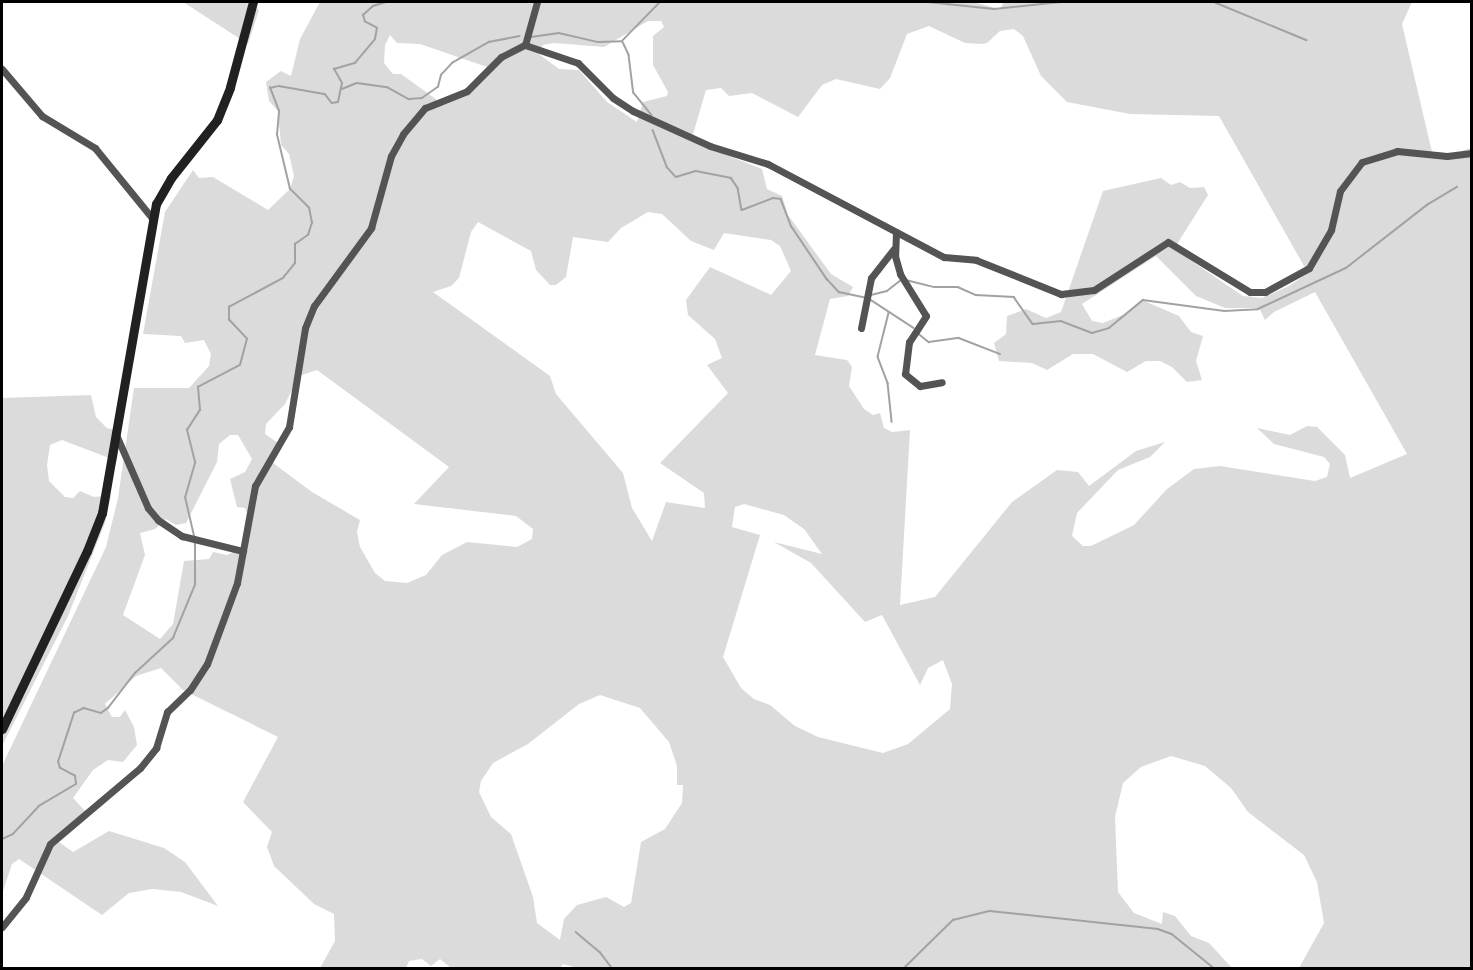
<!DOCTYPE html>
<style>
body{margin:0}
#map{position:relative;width:1473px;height:970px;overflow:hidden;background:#fff;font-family:"DejaVu Sans",sans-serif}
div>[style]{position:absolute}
.green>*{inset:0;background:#dbdbdb}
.stream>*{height:1.5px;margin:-0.75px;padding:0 0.75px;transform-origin:0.75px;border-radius:0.75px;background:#a2a2a2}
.street>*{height:7px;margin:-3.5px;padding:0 3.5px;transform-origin:3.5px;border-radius:3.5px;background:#545454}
.secondary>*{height:9px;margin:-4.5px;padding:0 4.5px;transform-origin:4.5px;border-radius:4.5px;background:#212121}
span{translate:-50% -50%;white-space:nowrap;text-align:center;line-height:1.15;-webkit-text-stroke:4.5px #fff;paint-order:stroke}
.frame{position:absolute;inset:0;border:3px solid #000;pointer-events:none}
</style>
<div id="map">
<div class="green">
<i style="clip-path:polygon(183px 2px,246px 2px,259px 10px,248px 44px)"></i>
<i style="clip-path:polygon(evenodd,320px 2px,972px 2px,1000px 9px,1004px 2px,1412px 2px,1402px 24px,1432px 152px,1451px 154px,1471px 148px,1471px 968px,1299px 968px,1324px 923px,1317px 882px,1304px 855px,1248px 812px,1231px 788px,1205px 766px,1171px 756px,1141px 767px,1123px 783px,1115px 817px,1118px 892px,1134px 913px,1162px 924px,1163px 912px,1175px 916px,1191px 936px,1209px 943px,1232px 968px,577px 968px,563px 964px,560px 968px,451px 968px,440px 959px,431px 966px,422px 959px,409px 961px,406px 968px,320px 968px,335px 941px,334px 914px,314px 904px,274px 866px,267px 847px,272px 832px,243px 802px,278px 737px,183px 690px,161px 668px,136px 676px,105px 704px,112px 717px,120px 717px,125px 710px,134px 727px,137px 745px,123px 762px,108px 760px,93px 770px,73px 798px,86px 812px,56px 840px,73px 852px,109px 831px,164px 848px,185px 862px,218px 906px,181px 892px,152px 889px,129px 893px,102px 915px,19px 859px,12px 864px,2px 894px,2px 766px,106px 547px,118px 498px,134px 388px,189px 388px,209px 366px,211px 354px,204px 340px,185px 343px,181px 336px,143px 334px,165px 212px,193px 170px,199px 178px,213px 177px,268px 210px,290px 189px,294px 176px,289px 154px,281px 145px,278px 111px,269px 101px,266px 82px,281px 71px,291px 76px,300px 39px,320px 2px,648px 21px,661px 21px,664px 27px,653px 36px,653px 65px,668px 92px,667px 96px,643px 102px,637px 122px,607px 102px,579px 70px,559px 69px,536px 52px,543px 45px,554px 43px,604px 47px,648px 21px,320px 2px,929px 26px,965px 43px,982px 44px,987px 43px,1000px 31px,1014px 29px,1023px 36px,1041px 76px,1067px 102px,1130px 114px,1219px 116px,1308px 273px,1289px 286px,1262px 298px,1243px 296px,1174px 249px,1208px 195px,1204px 187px,1190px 188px,1180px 182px,1171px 185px,1161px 178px,1103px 191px,1061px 312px,1046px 318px,1026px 309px,1007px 316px,1006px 334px,994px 343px,999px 361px,1032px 363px,1047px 370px,1073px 354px,1093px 354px,1127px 372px,1146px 361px,1160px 361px,1172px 367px,1187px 382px,1202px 380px,1196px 361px,1203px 336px,1191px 332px,1179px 316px,1142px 300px,1125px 314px,1103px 323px,1092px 321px,1082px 304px,1156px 256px,1196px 296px,1225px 308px,1259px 308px,1265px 320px,1274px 312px,1315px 292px,1407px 454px,1350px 478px,1345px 455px,1317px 427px,1307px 426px,1290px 435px,1257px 428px,1274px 444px,1324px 457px,1330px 464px,1327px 477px,1315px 481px,1220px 466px,1194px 469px,1167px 489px,1134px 525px,1091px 546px,1083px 546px,1072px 536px,1077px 513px,1118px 470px,1150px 457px,1165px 442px,1136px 451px,1089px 486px,1078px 472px,1057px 470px,1012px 502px,935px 597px,900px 605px,910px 430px,892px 432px,884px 428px,880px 413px,873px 415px,864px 409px,849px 386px,852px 367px,847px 360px,815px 355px,830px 299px,848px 296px,853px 287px,831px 274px,788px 215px,782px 196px,767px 189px,762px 169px,691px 141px,706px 90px,721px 88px,729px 96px,752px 93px,798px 117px,822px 85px,836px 79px,880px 89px,890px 78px,907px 34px,929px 26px,320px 2px,390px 35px,397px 43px,420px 44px,487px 67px,468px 95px,444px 105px,401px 74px,393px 74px,384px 63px,385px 45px,390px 35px,320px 2px,648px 212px,662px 214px,691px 241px,714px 250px,724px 233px,771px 240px,780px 246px,791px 271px,771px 295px,710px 267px,686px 300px,688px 315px,715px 339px,722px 358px,707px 365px,728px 393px,660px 463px,704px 493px,705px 508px,666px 502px,652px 541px,632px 508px,623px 473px,556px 394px,550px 376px,433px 292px,451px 286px,459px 278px,471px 232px,478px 222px,531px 251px,536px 270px,550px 285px,556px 285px,566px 277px,573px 237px,608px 242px,621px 228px,648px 212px,320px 2px,317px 370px,449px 467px,414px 504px,516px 516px,533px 529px,532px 539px,517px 547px,467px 542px,442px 555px,426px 575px,407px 583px,385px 581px,375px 573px,360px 547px,357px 532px,360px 520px,312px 492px,269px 460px,278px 443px,265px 434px,266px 424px,285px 404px,299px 376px,317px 370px,320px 2px,230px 435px,238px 435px,252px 459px,245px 472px,230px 479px,237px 507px,245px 508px,247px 513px,241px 548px,227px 555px,213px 552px,209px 559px,184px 561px,173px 624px,160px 639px,123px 615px,145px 555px,140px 533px,155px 529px,166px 519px,176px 525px,186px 523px,217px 462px,219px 444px,230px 435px,320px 2px,744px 504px,784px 515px,804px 529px,822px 554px,774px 542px,811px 563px,865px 622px,882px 615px,920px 685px,928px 668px,943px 660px,952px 684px,950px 709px,908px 744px,883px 753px,818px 737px,795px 726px,770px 705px,754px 699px,741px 688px,723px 657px,760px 535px,732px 527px,735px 507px,744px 504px,320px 2px,600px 695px,640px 708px,669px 742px,677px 766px,677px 785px,683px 785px,682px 803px,665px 829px,641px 842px,631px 903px,624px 907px,606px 897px,577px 905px,564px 919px,560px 940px,537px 923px,533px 897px,511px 834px,491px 817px,479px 792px,481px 781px,493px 763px,528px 744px,579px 704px,600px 695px)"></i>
<i style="clip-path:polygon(91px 395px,96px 417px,107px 428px,121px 431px,117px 461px,62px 440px,50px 445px,47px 465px,49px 481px,65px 497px,73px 498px,80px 491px,94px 497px,111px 495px,105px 523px,68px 616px,2px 746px,2px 398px)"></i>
</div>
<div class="stream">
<i style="left:928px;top:2px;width:66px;rotate:6.1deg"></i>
<i style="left:994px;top:9px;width:67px;rotate:-6deg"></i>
<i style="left:1214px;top:2px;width:100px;rotate:22.4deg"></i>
<i style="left:531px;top:37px;width:28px;rotate:-8deg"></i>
<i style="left:559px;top:33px;width:40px;rotate:13deg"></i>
<i style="left:598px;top:42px;width:24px;rotate:-2deg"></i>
<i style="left:622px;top:41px;width:54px;rotate:-45.7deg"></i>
<i style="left:623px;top:42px;width:14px;rotate:65deg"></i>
<i style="left:629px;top:55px;width:38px;rotate:83deg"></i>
<i style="left:634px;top:93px;width:28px;rotate:51deg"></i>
<i style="left:342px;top:89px;width:16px;rotate:-22deg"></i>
<i style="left:357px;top:83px;width:30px;rotate:8deg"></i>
<i style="left:387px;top:87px;width:25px;rotate:29deg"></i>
<i style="left:409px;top:99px;width:13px;rotate:-4deg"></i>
<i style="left:422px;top:98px;width:19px;rotate:-35deg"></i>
<i style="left:438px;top:87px;width:12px;rotate:-76deg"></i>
<i style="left:441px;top:75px;width:16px;rotate:-47deg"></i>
<i style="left:452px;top:63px;width:43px;rotate:-29.6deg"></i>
<i style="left:489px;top:42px;width:31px;rotate:-11deg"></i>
<i style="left:653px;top:130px;width:40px;rotate:69deg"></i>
<i style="left:667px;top:167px;width:13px;rotate:48deg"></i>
<i style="left:676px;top:177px;width:21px;rotate:-17deg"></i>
<i style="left:696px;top:171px;width:36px;rotate:11deg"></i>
<i style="left:731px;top:178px;width:12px;rotate:55deg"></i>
<i style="left:738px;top:188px;width:22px;rotate:80deg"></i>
<i style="left:742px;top:210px;width:33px;rotate:-21deg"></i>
<i style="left:773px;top:198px;width:8px;rotate:7deg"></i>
<i style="left:781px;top:199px;width:30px;rotate:69deg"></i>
<i style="left:792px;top:227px;width:63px;rotate:56.1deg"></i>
<i style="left:827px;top:279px;width:18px;rotate:47deg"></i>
<i style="left:839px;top:292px;width:25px;rotate:12deg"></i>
<i style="left:906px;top:280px;width:29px;rotate:14deg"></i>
<i style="left:934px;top:287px;width:24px"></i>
<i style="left:958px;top:287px;width:20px;rotate:24deg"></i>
<i style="left:976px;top:295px;width:38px;rotate:3deg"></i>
<i style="left:1014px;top:297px;width:33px;rotate:55deg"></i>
<i style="left:1033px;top:324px;width:28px;rotate:-6deg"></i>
<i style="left:1061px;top:321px;width:33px;rotate:21deg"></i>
<i style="left:1092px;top:333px;width:18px;rotate:-16deg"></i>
<i style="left:1109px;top:328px;width:44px;rotate:-39.5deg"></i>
<i style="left:1143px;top:300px;width:82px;rotate:7.7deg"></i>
<i style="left:1224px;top:311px;width:34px;rotate:-3deg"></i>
<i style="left:1258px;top:309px;width:97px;rotate:-25deg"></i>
<i style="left:1346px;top:268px;width:103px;rotate:-37.9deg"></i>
<i style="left:1427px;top:205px;width:35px;rotate:-31deg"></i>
<i style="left:871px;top:295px;width:16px;rotate:-14deg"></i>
<i style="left:887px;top:291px;width:18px;rotate:-38deg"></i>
<i style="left:871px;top:300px;width:51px;rotate:33.1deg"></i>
<i style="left:889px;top:313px;width:45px;rotate:104deg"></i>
<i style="left:878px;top:357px;width:28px;rotate:69deg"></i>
<i style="left:888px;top:383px;width:39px;rotate:84deg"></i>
<i style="left:919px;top:334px;width:13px;rotate:39deg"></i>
<i style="left:929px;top:342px;width:30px;rotate:-8deg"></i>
<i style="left:959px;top:338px;width:44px;rotate:21.3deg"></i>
<i style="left:194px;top:536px;width:39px;rotate:-103deg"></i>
<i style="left:185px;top:498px;width:37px;rotate:-74deg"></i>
<i style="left:195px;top:462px;width:33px;rotate:-104deg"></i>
<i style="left:187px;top:430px;width:24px;rotate:-57deg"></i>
<i style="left:200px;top:410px;width:23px;rotate:-95deg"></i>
<i style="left:198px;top:387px;width:47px;rotate:-27.6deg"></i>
<i style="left:240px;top:365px;width:27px;rotate:-75deg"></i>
<i style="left:247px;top:339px;width:26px;rotate:-133deg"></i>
<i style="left:229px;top:320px;width:13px;rotate:-90deg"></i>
<i style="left:229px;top:307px;width:61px;rotate:-28.2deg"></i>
<i style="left:283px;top:278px;width:19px;rotate:-51deg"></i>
<i style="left:295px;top:263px;width:19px;rotate:-90deg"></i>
<i style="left:295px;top:244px;width:16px;rotate:-35deg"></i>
<i style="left:308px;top:235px;width:13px;rotate:-72deg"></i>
<i style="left:312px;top:223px;width:15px;rotate:-101deg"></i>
<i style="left:309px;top:208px;width:27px;rotate:-135deg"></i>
<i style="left:290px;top:189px;width:56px;rotate:-103.5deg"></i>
<i style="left:277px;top:135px;width:24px;rotate:-85deg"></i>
<i style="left:279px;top:111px;width:25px;rotate:-111deg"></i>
<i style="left:270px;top:88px;width:9px;rotate:-13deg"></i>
<i style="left:279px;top:86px;width:47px;rotate:9.9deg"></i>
<i style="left:325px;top:94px;width:11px;rotate:52deg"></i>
<i style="left:332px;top:103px;width:6px;rotate:-9deg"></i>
<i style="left:338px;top:102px;width:19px;rotate:-78deg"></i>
<i style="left:342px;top:83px;width:16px;rotate:-120deg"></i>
<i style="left:334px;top:69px;width:22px;rotate:-16deg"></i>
<i style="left:355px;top:63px;width:31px;rotate:-50deg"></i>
<i style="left:375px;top:39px;width:11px;rotate:-80deg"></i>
<i style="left:377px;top:28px;width:13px;rotate:-153deg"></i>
<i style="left:365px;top:22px;width:7px;rotate:-106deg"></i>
<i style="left:363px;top:15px;width:13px;rotate:-42deg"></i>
<i style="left:373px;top:6px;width:14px;rotate:-17deg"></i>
<i style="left:2px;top:839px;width:12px;rotate:-24deg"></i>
<i style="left:13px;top:834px;width:38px;rotate:-47deg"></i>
<i style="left:39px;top:806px;width:43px;rotate:-30.7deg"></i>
<i style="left:76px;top:784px;width:8px;rotate:-97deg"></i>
<i style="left:75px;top:776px;width:17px;rotate:-152deg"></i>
<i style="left:60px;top:768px;width:6px;rotate:-108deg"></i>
<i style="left:58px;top:762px;width:52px;rotate:-71.9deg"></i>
<i style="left:74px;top:713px;width:11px;rotate:-27deg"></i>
<i style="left:84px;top:708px;width:18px;rotate:16deg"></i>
<i style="left:101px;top:713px;width:9px;rotate:-36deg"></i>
<i style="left:108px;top:708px;width:44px;rotate:-52.4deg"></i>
<i style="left:135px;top:673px;width:52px;rotate:-42.6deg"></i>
<i style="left:173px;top:638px;width:57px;rotate:-67.5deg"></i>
<i style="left:195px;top:585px;width:44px;rotate:-90deg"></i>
<i style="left:576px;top:932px;width:31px;rotate:40deg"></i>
<i style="left:600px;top:952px;width:20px;rotate:53deg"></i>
<i style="left:904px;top:968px;width:69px;rotate:-44.4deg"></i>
<i style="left:953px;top:920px;width:38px;rotate:-14deg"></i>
<i style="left:990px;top:911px;width:169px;rotate:6.1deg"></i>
<i style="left:1158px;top:929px;width:15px;rotate:20deg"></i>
<i style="left:1172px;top:934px;width:54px;rotate:39deg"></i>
</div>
<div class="street">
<i style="left:525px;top:45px;width:45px;rotate:-74.4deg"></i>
<i style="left:2px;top:69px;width:62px;rotate:49.6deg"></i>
<i style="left:42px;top:116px;width:62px;rotate:31.1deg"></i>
<i style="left:95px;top:148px;width:90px;rotate:50.8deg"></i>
<i style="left:896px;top:232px;width:24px;rotate:92deg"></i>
<i style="left:895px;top:256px;width:19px;rotate:74deg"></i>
<i style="left:900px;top:274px;width:49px;rotate:58.2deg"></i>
<i style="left:926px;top:316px;width:31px;rotate:123deg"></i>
<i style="left:909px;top:342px;width:32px;rotate:97deg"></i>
<i style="left:905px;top:374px;width:19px;rotate:39deg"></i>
<i style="left:920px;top:386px;width:22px;rotate:-10deg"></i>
<i style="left:861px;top:328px;width:51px;rotate:-78.7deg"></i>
<i style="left:871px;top:278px;width:37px;rotate:-52deg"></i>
<i style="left:117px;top:437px;width:77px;rotate:66.4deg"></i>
<i style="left:148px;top:508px;width:16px;rotate:50deg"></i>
<i style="left:158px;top:520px;width:29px;rotate:34deg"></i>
<i style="left:182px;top:536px;width:63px;rotate:13.8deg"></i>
<i style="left:2px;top:927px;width:38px;rotate:-51deg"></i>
<i style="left:26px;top:897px;width:58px;rotate:-65.6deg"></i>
<i style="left:50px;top:844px;width:118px;rotate:-40.2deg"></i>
<i style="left:140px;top:768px;width:26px;rotate:-51deg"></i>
<i style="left:156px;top:748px;width:38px;rotate:-73deg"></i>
<i style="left:167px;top:712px;width:32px;rotate:-44deg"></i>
<i style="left:190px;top:690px;width:31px;rotate:-57deg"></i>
<i style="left:207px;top:664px;width:86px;rotate:-69.7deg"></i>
<i style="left:237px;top:583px;width:99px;rotate:-79.5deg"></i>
<i style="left:255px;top:486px;width:68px;rotate:-60deg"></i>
<i style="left:289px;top:427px;width:100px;rotate:-80.8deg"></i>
<i style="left:305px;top:328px;width:24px;rotate:-68deg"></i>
<i style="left:314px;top:306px;width:97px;rotate:-53.8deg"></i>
<i style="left:371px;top:228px;width:75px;rotate:-74.5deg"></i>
<i style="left:391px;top:156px;width:25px;rotate:-61deg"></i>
<i style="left:403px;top:134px;width:34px;rotate:-50deg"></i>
<i style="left:425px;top:108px;width:45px;rotate:-22deg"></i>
<i style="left:467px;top:91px;width:48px;rotate:-45deg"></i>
<i style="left:501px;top:57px;width:27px;rotate:-27deg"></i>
<i style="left:525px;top:45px;width:56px;rotate:18.8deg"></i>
<i style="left:578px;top:63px;width:49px;rotate:45deg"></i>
<i style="left:613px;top:98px;width:24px;rotate:33deg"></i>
<i style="left:633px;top:111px;width:85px;rotate:24.4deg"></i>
<i style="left:710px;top:146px;width:61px;rotate:17.2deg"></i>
<i style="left:768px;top:164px;width:199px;rotate:27.9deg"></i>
<i style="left:944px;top:257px;width:32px;rotate:5deg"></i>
<i style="left:976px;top:260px;width:92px;rotate:21.8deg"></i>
<i style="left:1061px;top:294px;width:33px;rotate:-7deg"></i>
<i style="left:1094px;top:290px;width:88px;rotate:-33deg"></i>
<i style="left:1168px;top:242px;width:96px;rotate:31.4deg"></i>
<i style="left:1250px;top:292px;width:15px"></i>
<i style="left:1265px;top:292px;width:50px;rotate:-28.6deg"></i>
<i style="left:1309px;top:268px;width:44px;rotate:-59.9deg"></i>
<i style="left:1331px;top:230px;width:40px;rotate:-77deg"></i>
<i style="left:1340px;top:191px;width:36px;rotate:-53deg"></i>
<i style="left:1362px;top:162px;width:37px;rotate:-17deg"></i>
<i style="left:1397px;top:151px;width:50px;rotate:5.7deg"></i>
<i style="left:1447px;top:156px;width:25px;rotate:-7deg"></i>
</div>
<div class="secondary">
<i style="left:2px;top:729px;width:197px;rotate:-64.5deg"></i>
<i style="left:87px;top:551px;width:41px;rotate:-68.5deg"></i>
<i style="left:102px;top:513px;width:314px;rotate:-80.1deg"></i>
<i style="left:156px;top:204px;width:30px;rotate:-60deg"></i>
<i style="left:171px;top:178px;width:74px;rotate:-51.6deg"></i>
<i style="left:217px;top:120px;width:35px;rotate:-68deg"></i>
<i style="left:230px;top:87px;width:88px;rotate:-74.9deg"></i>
</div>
<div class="frame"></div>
</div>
